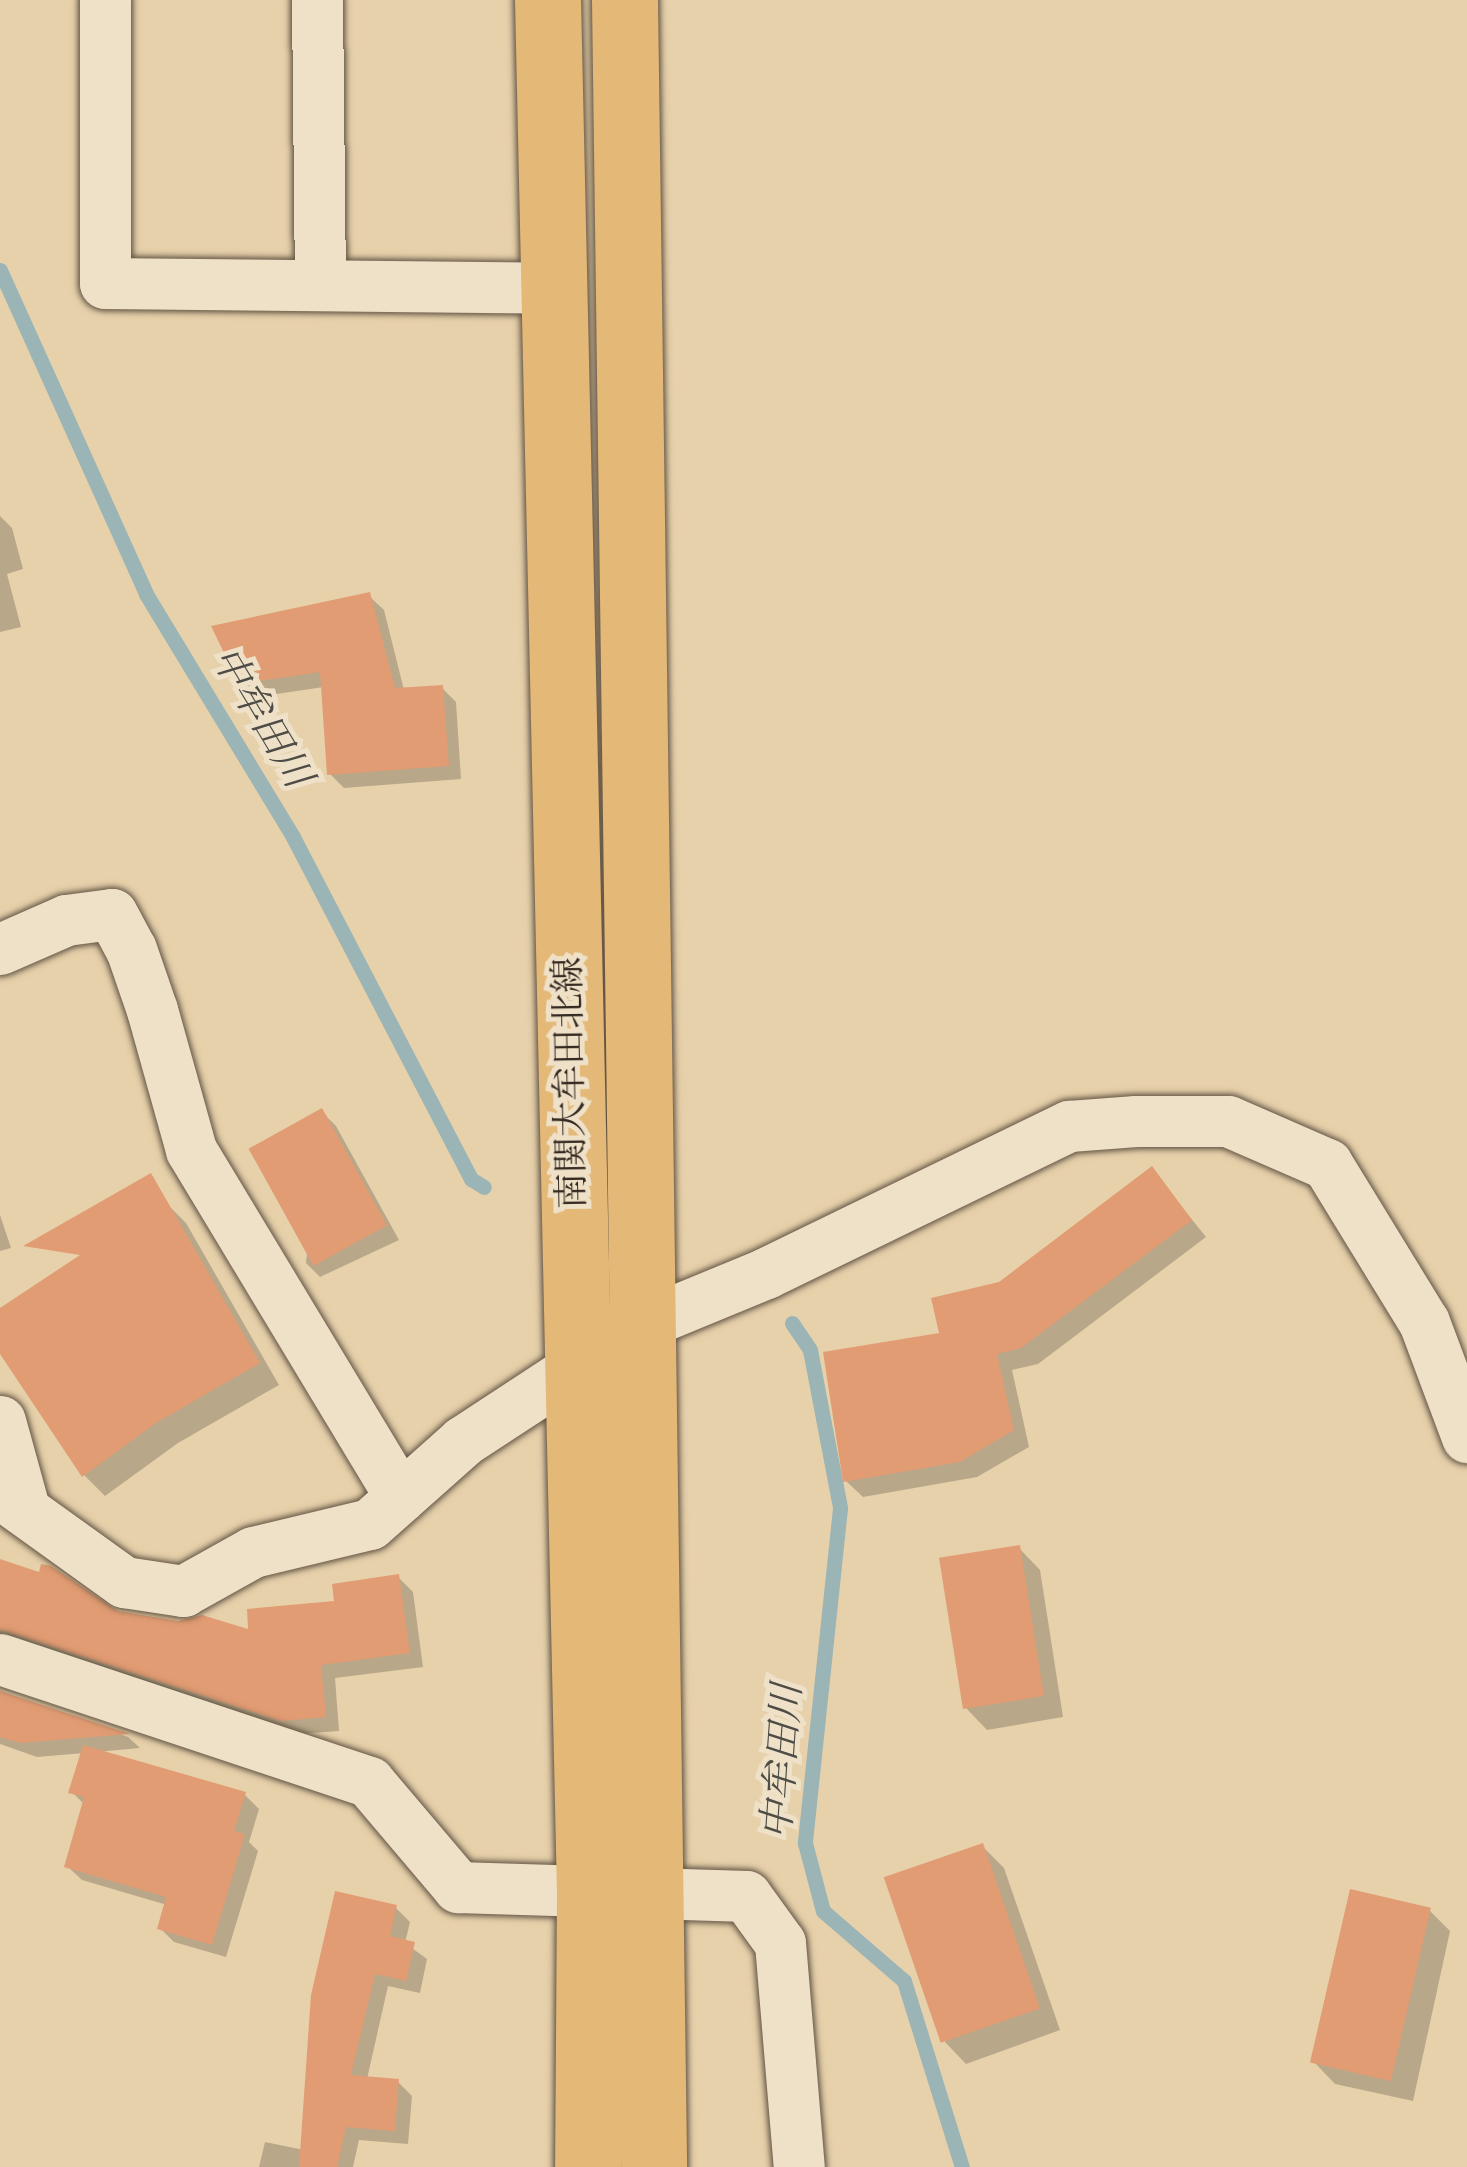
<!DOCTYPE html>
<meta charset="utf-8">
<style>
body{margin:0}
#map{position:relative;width:1467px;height:2167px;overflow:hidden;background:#e7d1ab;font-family:"Libre Bodoni","Noto Serif JP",serif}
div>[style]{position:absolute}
.shadow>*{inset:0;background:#0003}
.stream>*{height:15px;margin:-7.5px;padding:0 7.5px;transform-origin:7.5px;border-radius:7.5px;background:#9bb4b5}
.building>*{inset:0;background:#e29c73;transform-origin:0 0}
.roads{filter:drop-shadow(0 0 3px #625444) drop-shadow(0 0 3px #625444)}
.minor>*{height:51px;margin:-25.5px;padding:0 25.5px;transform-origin:25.5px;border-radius:25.5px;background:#efe1c8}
.primary>*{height:66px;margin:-33px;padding:0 33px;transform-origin:33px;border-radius:33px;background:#e4b876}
span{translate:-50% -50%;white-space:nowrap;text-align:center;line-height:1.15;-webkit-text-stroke:10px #efe1c8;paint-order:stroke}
.street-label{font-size:36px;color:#352a21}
.water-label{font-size:39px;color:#4e4c46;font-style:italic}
</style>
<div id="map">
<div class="shadow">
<i style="clip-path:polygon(0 516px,12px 528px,23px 569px,7px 574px,21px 627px,0 632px)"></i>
<i style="clip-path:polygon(369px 596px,384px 610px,404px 690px,442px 688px,456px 702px,461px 779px,344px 788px,330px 774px,324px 687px,256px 697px,241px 682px)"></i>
<i style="clip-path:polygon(322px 1112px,336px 1126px,399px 1240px,320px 1277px,306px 1263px)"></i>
<i style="clip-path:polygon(1152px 1170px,1206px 1237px,1038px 1364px,1012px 1370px,1029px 1447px,977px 1477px,863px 1497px,846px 1481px,942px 1335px)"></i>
<i style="clip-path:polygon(165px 1202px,186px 1223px,279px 1385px,178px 1443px,105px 1496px,84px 1475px,0 1348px,0 1312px)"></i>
<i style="clip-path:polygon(0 1215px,11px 1248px,0 1251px)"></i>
<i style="clip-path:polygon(1019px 1548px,1040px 1570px,1063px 1717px,987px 1730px,966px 1708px)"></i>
<i style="clip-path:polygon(0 1562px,117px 1614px,252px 1633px,398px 1577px,413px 1592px,423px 1667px,335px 1678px,339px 1731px,298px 1734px,0 1651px)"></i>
<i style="clip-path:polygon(0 1691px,128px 1737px,140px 1748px,96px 1752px,245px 1795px,259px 1809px,249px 1842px,258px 1851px,226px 1957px,174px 1942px,160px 1928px,167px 1905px,82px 1880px,67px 1866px,85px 1805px,72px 1792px,84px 1753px,37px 1757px,0 1744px)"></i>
<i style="clip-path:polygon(982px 1846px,1004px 1868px,1060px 2030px,966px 2064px,945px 2042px)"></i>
<i style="clip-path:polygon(395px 1907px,410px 1922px,405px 1943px,427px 1959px,420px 1993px,388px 1986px,367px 2079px,398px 2082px,412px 2096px,408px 2144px,359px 2140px,353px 2167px,259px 2167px,265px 2142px,304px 2150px)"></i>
<i style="clip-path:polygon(1429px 1910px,1450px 1931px,1413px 2101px,1335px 2084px,1314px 2062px)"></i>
</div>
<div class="stream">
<i style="left:0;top:270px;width:355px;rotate:65.7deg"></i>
<i style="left:146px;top:594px;width:284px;rotate:58.8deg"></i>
<i style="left:293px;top:837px;width:386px;rotate:62.5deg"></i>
<i style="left:471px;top:1179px;width:15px;rotate:32deg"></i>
<i style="left:792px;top:1323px;width:32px;rotate:56deg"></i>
<i style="left:810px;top:1350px;width:161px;rotate:79.2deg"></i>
<i style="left:840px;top:1508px;width:337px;rotate:96deg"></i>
<i style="left:805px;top:1843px;width:70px;rotate:75.2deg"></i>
<i style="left:823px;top:1911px;width:107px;rotate:40.8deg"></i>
<i style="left:904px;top:1981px;width:195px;rotate:72.7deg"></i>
</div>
<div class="building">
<i style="clip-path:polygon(370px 592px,395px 688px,443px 685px,449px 766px,327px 775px,320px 672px,239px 684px,211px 626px)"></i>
<i style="left:322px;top:1108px;width:134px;height:84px;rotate:61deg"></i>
<i style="clip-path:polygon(1152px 1166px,1192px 1220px,1021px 1348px,997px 1354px,1014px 1430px,960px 1462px,843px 1482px,823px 1352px,939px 1333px,931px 1298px,999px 1282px)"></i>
<i style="clip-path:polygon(151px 1173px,260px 1363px,156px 1423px,82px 1477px,0 1354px,0 1308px,80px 1255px,23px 1246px)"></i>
<i style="left:1020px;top:1545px;width:153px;height:82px;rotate:81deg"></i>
<i style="clip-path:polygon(0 1559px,39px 1572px,41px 1564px,51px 1566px,118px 1611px,178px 1621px,202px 1615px,248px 1629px,247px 1609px,334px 1601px,332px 1584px,399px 1574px,410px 1653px,321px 1665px,326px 1717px,281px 1721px,0 1630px)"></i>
<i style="clip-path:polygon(0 1691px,130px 1734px,20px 1743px,0 1737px)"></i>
<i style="clip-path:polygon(83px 1745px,246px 1792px,234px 1831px,245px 1834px,212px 1945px,157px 1929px,166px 1897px,64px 1867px,84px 1797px,68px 1793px)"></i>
<i style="left:983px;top:1843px;width:175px;height:105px;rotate:71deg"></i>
<i style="left:1350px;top:1889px;width:83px;height:178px;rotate:13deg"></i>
<i style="clip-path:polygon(335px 1891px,397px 1905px,390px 1936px,415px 1942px,406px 1981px,375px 1974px,351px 2075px,399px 2079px,395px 2131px,346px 2127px,337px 2167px,299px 2167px,311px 1995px)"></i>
</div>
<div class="roads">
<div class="minor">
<i style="left:105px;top:0;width:283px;rotate:90deg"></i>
<i style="left:105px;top:283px;width:448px;rotate:0.6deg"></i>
<i style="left:317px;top:0;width:285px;rotate:89.4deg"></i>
<i style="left:0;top:949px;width:72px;rotate:-23.7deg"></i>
<i style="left:66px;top:920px;width:46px;rotate:-7.4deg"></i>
<i style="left:112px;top:914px;width:40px;rotate:62deg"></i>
<i style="left:131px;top:949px;width:65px;rotate:71deg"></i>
<i style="left:152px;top:1010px;width:145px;rotate:74.4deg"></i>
<i style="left:191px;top:1150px;width:405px;rotate:58.9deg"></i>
<i style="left:0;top:1421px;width:90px;rotate:74.6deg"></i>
<i style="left:0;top:1493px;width:153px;rotate:35.7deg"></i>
<i style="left:124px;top:1582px;width:60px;rotate:8.7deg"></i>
<i style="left:183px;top:1591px;width:80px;rotate:-29.1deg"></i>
<i style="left:253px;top:1552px;width:120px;rotate:-13.5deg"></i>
<i style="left:370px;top:1524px;width:125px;rotate:-41.7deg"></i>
<i style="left:463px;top:1441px;width:212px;rotate:-33.2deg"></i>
<i style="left:640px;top:1325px;width:136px;rotate:-22.4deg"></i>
<i style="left:766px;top:1273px;width:337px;rotate:-25.9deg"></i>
<i style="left:1069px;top:1126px;width:67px;rotate:-4.3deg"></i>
<i style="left:1136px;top:1121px;width:92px"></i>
<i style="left:1228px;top:1121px;width:108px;rotate:23.5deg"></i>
<i style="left:1327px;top:1164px;width:185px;rotate:58.5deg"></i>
<i style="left:1424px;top:1322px;width:123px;rotate:69.5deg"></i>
<i style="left:0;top:1659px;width:389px;rotate:18.4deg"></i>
<i style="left:369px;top:1782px;width:138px;rotate:49.7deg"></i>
<i style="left:458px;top:1887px;width:288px;rotate:1.8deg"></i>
<i style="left:746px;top:1896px;width:58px;rotate:54.1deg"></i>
<i style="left:780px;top:1943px;width:225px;rotate:85.2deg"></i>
</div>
<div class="primary">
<i style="left:548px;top:0;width:1892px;rotate:88.73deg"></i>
<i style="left:590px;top:1892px;width:275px;rotate:90.4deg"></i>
<i style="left:625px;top:0;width:2167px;rotate:89.23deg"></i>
</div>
</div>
<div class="street-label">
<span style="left:571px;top:1083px;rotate:-91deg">南関大牟田北線</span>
</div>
<div class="water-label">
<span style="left:260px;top:718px;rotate:59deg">中牟田川</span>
<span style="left:784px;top:1762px;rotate:-86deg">中牟田川</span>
</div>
</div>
